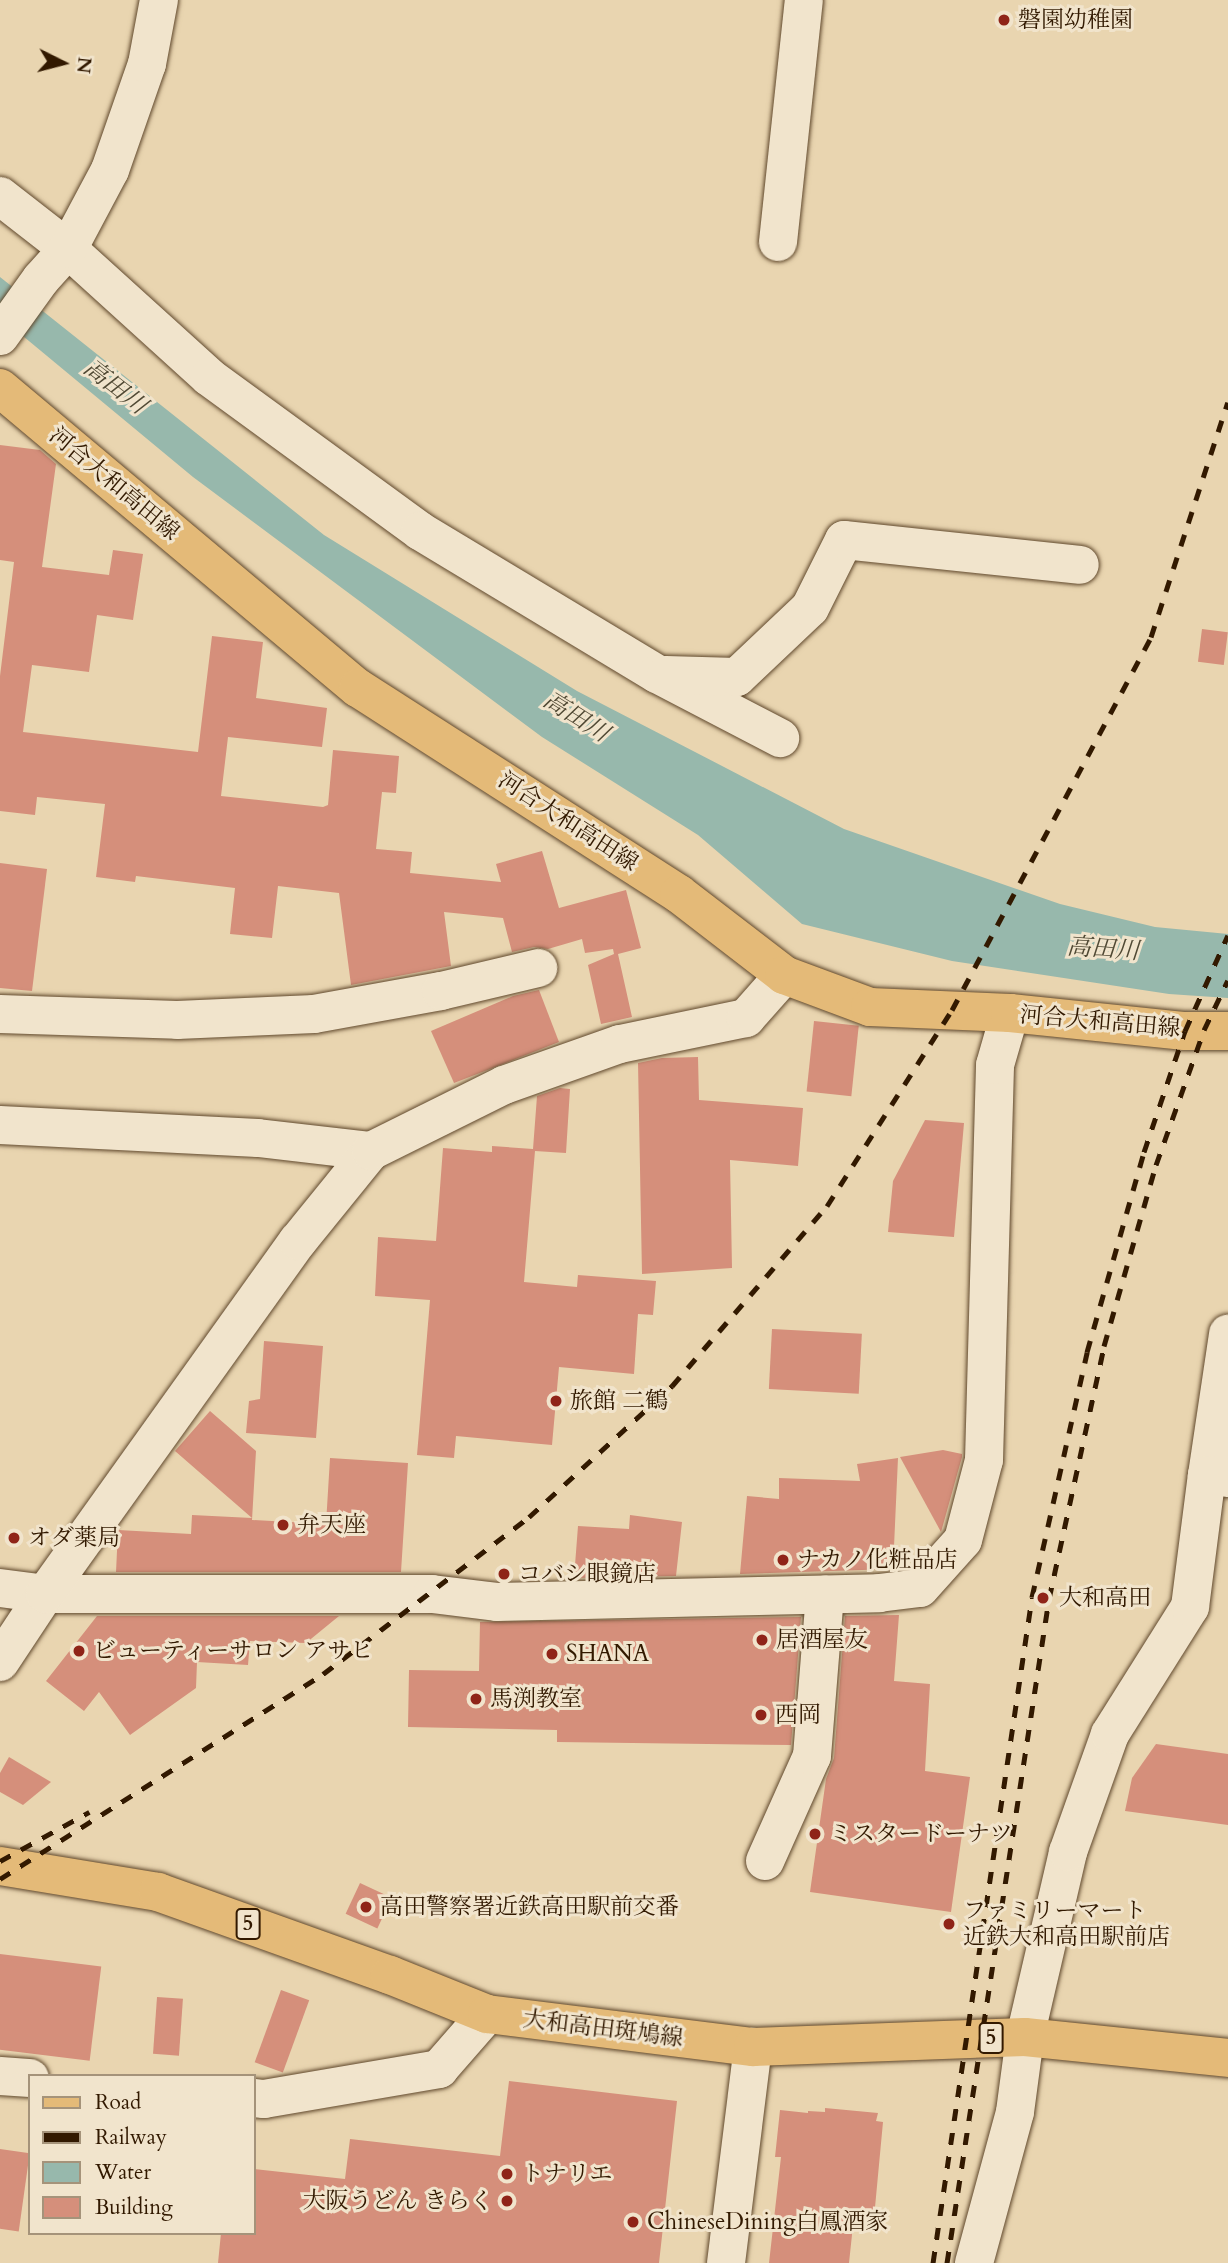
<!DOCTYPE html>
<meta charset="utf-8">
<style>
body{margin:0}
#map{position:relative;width:1228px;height:2263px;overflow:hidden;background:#e9d5b0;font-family:Cardo,"Noto Serif JP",serif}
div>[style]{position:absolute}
.water>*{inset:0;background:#97b8ac}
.building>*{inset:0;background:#d58f7b;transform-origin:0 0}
.roads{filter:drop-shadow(0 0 2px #60482c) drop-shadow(0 0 2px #60482c)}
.minor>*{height:38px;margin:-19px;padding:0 19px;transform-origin:19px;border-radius:19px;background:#f1e4cc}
.major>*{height:38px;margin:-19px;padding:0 19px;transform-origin:19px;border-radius:19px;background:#e4ba78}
.rail>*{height:5px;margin-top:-2.5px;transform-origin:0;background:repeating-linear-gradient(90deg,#321900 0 12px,transparent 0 24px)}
.dots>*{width:19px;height:19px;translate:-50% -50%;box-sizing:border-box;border:4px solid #f1e4cc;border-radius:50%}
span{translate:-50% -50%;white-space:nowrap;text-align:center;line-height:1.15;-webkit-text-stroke:6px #f1e4cc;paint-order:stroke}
.shield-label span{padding:2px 5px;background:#f1e4cc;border:2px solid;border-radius:5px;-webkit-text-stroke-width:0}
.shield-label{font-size:21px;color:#321900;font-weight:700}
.poi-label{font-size:23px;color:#321900}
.left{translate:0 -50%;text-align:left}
.right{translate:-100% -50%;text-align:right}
.street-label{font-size:23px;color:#321900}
.water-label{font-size:24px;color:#504934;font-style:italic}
.legend{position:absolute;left:28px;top:2074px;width:228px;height:161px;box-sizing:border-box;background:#f1e4cc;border:2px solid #a5937a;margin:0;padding:9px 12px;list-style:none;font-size:21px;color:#321900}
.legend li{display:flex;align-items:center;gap:14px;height:35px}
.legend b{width:35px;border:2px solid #a5937a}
.north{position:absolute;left:28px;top:28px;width:70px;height:70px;-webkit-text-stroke:5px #f1e4cc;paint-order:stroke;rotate:96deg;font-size:19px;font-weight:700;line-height:28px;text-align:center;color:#321900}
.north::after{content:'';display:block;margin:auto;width:24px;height:32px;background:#321900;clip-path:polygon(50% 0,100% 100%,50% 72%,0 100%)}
</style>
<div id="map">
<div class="water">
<i style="clip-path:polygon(0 277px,324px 535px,577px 691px,844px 829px,1060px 904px,1155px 927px,1228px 934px,1228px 998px,1169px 994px,952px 961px,802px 924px,698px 835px,542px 737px,193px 477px,0 317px)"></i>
</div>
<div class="building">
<i style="clip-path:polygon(0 445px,40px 450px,56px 464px,42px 567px,109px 575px,113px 550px,143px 554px,133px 620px,97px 615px,89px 672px,32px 665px,23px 732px,198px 752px,212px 636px,263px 642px,256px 698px,327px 708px,322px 747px,228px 737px,221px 796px,323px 807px,328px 805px,333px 750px,399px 756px,396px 793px,382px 792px,376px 849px,412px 852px,410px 873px,501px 882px,496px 864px,542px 851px,559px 908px,626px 890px,641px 948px,618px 954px,632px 1017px,601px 1024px,588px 965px,614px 954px,613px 949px,585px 953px,582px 939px,548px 949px,534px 947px,512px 952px,503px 918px,444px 912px,451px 966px,351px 985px,339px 893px,278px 886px,272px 938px,230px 934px,235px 888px,136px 876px,135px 882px,96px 877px,105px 804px,37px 797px,35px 815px,0 811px,0 676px,14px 562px,0 560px)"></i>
<i style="left:1202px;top:629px;width:26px;height:33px;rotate:7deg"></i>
<i style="clip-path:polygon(0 863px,47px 869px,32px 991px,0 988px)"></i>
<i style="clip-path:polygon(539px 990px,559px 1042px,454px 1083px,431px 1031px,513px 996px)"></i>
<i style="left:814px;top:1021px;width:45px;height:71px;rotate:6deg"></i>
<i style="clip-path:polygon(698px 1057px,699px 1100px,803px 1108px,798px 1166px,730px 1160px,732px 1268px,642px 1274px,638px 1063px,662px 1058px)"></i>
<i style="clip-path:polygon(560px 1088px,570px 1089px,566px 1153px,535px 1151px,524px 1282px,577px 1287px,578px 1275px,656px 1281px,653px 1315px,638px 1314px,634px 1374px,559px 1367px,552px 1445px,456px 1436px,454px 1458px,417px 1455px,430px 1300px,375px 1296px,378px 1237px,436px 1241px,443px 1148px,492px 1152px,492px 1146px,533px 1149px,537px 1096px)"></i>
<i style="clip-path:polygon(925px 1120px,964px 1123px,954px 1237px,888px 1232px,893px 1181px)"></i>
<i style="left:772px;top:1329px;width:90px;height:60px;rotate:3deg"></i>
<i style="clip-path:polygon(264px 1341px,323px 1346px,316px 1438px,246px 1433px,249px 1401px,260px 1399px)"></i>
<i style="clip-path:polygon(210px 1411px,256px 1451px,252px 1520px,326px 1524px,330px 1458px,408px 1463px,401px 1572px,116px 1572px,118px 1530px,191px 1534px,192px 1515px,252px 1518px,175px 1451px)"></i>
<i style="clip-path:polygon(943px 1450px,962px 1454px,962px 1457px,941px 1532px,900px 1457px)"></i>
<i style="clip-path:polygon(898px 1458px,893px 1569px,740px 1574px,747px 1496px,779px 1499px,779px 1478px,860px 1481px,857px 1464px)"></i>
<i style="clip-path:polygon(630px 1515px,682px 1522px,676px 1576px,574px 1578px,578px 1526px,629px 1529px)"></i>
<i style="clip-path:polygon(899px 1615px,894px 1681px,930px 1684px,925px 1771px,970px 1777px,951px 1912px,810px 1892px,826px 1779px,834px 1758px,845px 1616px)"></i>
<i style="clip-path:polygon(97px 1616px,339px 1616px,306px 1643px,250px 1641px,248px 1665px,197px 1662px,196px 1688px,130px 1735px,99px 1692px,84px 1711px,46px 1681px)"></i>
<i style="clip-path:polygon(801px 1617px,791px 1745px,557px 1742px,557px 1730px,408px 1727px,409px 1670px,479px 1671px,480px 1622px)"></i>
<i style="clip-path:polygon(1156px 1744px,1228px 1754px,1228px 1825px,1125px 1811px,1132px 1778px)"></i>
<i style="clip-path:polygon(9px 1757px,51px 1782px,23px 1805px,0 1792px,0 1773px)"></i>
<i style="left:360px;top:1883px;width:35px;height:34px;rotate:25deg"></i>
<i style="left:0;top:1954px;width:102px;height:95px;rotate:7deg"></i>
<i style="left:281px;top:1990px;width:30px;height:77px;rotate:20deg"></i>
<i style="left:157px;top:1997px;width:26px;height:57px;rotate:4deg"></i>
<i style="clip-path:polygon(509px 2081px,677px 2101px,659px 2263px,218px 2263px,221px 2233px,254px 2233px,254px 2169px,345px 2179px,350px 2139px,500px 2156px)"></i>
<i style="clip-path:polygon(825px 2108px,878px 2113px,876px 2121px,883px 2122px,874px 2218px,854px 2216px,849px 2263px,769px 2263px,781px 2157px,775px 2157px,780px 2110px,808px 2113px,808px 2111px,825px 2112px)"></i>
<i style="left:0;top:2149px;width:30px;height:79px;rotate:8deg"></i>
</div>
<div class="roads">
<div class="minor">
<i style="left:0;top:196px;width:86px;rotate:37.9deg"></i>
<i style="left:68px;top:249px;width:190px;rotate:42.2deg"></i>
<i style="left:209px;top:377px;width:261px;rotate:36.1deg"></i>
<i style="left:420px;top:531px;width:277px;rotate:31.1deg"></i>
<i style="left:657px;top:674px;width:139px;rotate:27.5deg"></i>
<i style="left:778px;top:242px;width:243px;rotate:-83.9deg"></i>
<i style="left:0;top:336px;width:70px;rotate:-54.3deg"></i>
<i style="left:41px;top:279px;width:40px;rotate:-48deg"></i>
<i style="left:68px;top:249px;width:89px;rotate:-62deg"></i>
<i style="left:110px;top:170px;width:112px;rotate:-70.8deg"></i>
<i style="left:147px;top:64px;width:65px;rotate:-79.4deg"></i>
<i style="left:666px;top:675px;width:71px;rotate:1.6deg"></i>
<i style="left:737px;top:677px;width:100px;rotate:-43.4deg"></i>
<i style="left:810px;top:608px;width:76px;rotate:-63.4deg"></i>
<i style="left:844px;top:540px;width:237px;rotate:6deg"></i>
<i style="left:0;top:1014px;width:177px;rotate:1.9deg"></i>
<i style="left:177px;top:1020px;width:137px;rotate:-2.5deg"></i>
<i style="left:314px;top:1014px;width:129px;rotate:-10.3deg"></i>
<i style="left:441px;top:991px;width:100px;rotate:-13.3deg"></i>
<i style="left:0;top:1125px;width:258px;rotate:2.9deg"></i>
<i style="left:258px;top:1138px;width:114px;rotate:6.6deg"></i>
<i style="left:1207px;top:1475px;width:143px;rotate:-81.5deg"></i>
<i style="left:0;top:1588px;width:45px;rotate:7.6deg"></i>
<i style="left:45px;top:1594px;width:387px"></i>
<i style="left:432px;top:1594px;width:65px;rotate:7deg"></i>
<i style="left:497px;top:1602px;width:382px;rotate:-1.3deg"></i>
<i style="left:879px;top:1593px;width:41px;rotate:-7deg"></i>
<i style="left:920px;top:1588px;width:64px;rotate:-48.1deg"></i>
<i style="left:963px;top:1540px;width:83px;rotate:-75.3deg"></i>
<i style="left:984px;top:1460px;width:395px;rotate:-88.4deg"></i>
<i style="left:995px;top:1065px;width:54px;rotate:-73.9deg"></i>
<i style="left:0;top:1662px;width:82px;rotate:-56.5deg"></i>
<i style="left:45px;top:1594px;width:434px;rotate:-54.4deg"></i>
<i style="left:298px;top:1241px;width:116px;rotate:-51deg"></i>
<i style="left:371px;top:1151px;width:148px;rotate:-26.4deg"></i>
<i style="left:504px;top:1085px;width:123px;rotate:-19.5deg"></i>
<i style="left:620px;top:1044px;width:129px;rotate:-11.7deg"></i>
<i style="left:746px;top:1018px;width:57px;rotate:-48.5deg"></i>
<i style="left:765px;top:1861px;width:115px;rotate:-65.9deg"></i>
<i style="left:812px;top:1756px;width:162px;rotate:-85.4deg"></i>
<i style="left:0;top:2076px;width:30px;rotate:4deg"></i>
<i style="left:254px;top:2098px;width:10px;rotate:6deg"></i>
<i style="left:264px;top:2099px;width:178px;rotate:-9.7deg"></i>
<i style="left:439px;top:2069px;width:73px;rotate:-48.9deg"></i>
<i style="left:726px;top:2263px;width:218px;rotate:-82.9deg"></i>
<i style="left:974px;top:2263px;width:156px;rotate:-74.8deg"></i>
<i style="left:1015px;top:2112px;width:76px;rotate:-82.4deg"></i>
<i style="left:1025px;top:2037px;width:190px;rotate:-76.9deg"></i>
<i style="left:1068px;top:1852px;width:125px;rotate:-70.4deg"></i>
<i style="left:1110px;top:1734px;width:150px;rotate:-57.8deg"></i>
<i style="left:1190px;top:1607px;width:133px;rotate:-82.7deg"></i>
<i style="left:1207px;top:1475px;width:21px;rotate:8deg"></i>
</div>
<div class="major">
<i style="left:0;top:388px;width:467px;rotate:40deg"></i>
<i style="left:358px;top:688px;width:381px;rotate:32.7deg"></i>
<i style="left:679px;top:894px;width:133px;rotate:37.6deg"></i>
<i style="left:784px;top:975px;width:92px;rotate:20.4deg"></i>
<i style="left:870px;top:1007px;width:140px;rotate:2.5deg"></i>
<i style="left:1010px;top:1013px;width:176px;rotate:5.9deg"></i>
<i style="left:1185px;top:1031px;width:43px"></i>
<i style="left:0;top:1866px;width:160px;rotate:9.3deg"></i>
<i style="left:158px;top:1892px;width:246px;rotate:19.7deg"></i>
<i style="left:390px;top:1975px;width:105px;rotate:21.9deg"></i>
<i style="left:487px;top:2014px;width:268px;rotate:7.1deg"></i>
<i style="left:753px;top:2047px;width:272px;rotate:-2.1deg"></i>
<i style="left:1025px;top:2037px;width:204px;rotate:5.9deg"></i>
</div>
</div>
<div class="rail">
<i style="left:0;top:1861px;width:102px;rotate:-28.8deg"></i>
<i style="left:0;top:1879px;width:383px;rotate:-32.4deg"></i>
<i style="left:323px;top:1674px;width:259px;rotate:-37.3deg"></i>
<i style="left:529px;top:1517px;width:194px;rotate:-42.5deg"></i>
<i style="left:672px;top:1386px;width:238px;rotate:-49.3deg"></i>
<i style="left:827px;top:1206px;width:232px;rotate:-57.5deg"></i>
<i style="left:952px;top:1010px;width:423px;rotate:-61.9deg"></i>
<i style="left:1151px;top:637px;width:247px;rotate:-71.9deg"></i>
<i style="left:933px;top:2263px;width:673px;rotate:-81.54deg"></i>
<i style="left:1032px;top:1597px;width:251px;rotate:-77.3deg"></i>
<i style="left:1087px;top:1352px;width:208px;rotate:-74.1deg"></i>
<i style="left:1144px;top:1152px;width:128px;rotate:-71.3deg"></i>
<i style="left:1185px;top:1031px;width:105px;rotate:-65.9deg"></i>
<i style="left:947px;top:2263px;width:672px;rotate:-81.27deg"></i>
<i style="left:1049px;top:1599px;width:259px;rotate:-77.7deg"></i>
<i style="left:1104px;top:1346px;width:188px;rotate:-74deg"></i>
<i style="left:1156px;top:1165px;width:143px;rotate:-70.4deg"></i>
<i style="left:1204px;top:1030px;width:55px;rotate:-64.4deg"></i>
</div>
<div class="dots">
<i style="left:1004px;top:20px;background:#8f2418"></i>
<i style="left:556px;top:1401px;background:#8f2418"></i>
<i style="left:283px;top:1525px;background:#8f2418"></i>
<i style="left:14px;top:1538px;background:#8f2418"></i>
<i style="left:783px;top:1560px;background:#8f2418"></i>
<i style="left:504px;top:1574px;background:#8f2418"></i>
<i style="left:1043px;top:1598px;background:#8f2418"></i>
<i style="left:762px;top:1640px;background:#8f2418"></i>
<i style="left:79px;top:1651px;background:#8f2418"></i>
<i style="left:552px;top:1654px;background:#8f2418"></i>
<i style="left:476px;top:1699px;background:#8f2418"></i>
<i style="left:761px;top:1715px;background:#8f2418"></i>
<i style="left:815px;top:1834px;background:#8f2418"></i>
<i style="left:366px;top:1907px;background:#8f2418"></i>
<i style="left:949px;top:1924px;background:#8f2418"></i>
<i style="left:507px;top:2174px;background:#8f2418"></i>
<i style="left:507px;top:2201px;background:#8f2418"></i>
<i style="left:633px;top:2222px;background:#8f2418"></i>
</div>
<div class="shield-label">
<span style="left:248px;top:1924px">5</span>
<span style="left:991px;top:2038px">5</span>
</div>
<div class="poi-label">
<span class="left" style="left:1018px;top:20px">磐園幼稚園</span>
<span class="left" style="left:570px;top:1401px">旅館 二鶴</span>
<span class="left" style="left:297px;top:1525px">弁天座</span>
<span class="left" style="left:28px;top:1538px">オダ薬局</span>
<span class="left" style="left:797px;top:1560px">ナカノ化粧品店</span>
<span class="left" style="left:518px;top:1574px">コバシ眼鏡店</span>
<span class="left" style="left:1059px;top:1598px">大和高田</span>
<span class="left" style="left:776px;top:1640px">居酒屋友</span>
<span class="left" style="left:93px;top:1651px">ビューティーサロン アサヒ</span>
<span class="left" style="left:566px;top:1654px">SHANA</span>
<span class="left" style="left:490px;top:1699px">馬渕教室</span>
<span class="left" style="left:775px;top:1715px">西岡</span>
<span class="left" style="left:829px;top:1834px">ミスタードーナツ</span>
<span class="left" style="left:380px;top:1907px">高田警察署近鉄高田駅前交番</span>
<span class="left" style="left:963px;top:1924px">ファミリーマート<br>近鉄大和高田駅前店</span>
<span class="left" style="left:521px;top:2174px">トナリエ</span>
<span class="right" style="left:493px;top:2201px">大阪うどん きらく</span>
<span class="left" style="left:647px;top:2222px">ChineseDining白鳳酒家</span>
</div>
<div class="street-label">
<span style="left:114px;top:484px;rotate:40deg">河合大和高田線</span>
<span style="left:568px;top:822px;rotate:33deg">河合大和高田線</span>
<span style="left:1100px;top:1022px;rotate:5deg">河合大和高田線</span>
<span style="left:603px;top:2029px;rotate:7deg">大和高田斑鳩線</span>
</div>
<div class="water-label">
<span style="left:115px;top:387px;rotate:38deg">高田川</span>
<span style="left:576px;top:717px;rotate:32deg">高田川</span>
<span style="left:1103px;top:949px;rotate:4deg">高田川</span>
</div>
<ul class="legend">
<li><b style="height:9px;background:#e4ba78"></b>Road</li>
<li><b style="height:9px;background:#321900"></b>Railway</li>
<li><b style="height:19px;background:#97b8ac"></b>Water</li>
<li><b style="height:19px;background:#d58f7b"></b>Building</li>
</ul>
<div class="north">N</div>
</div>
